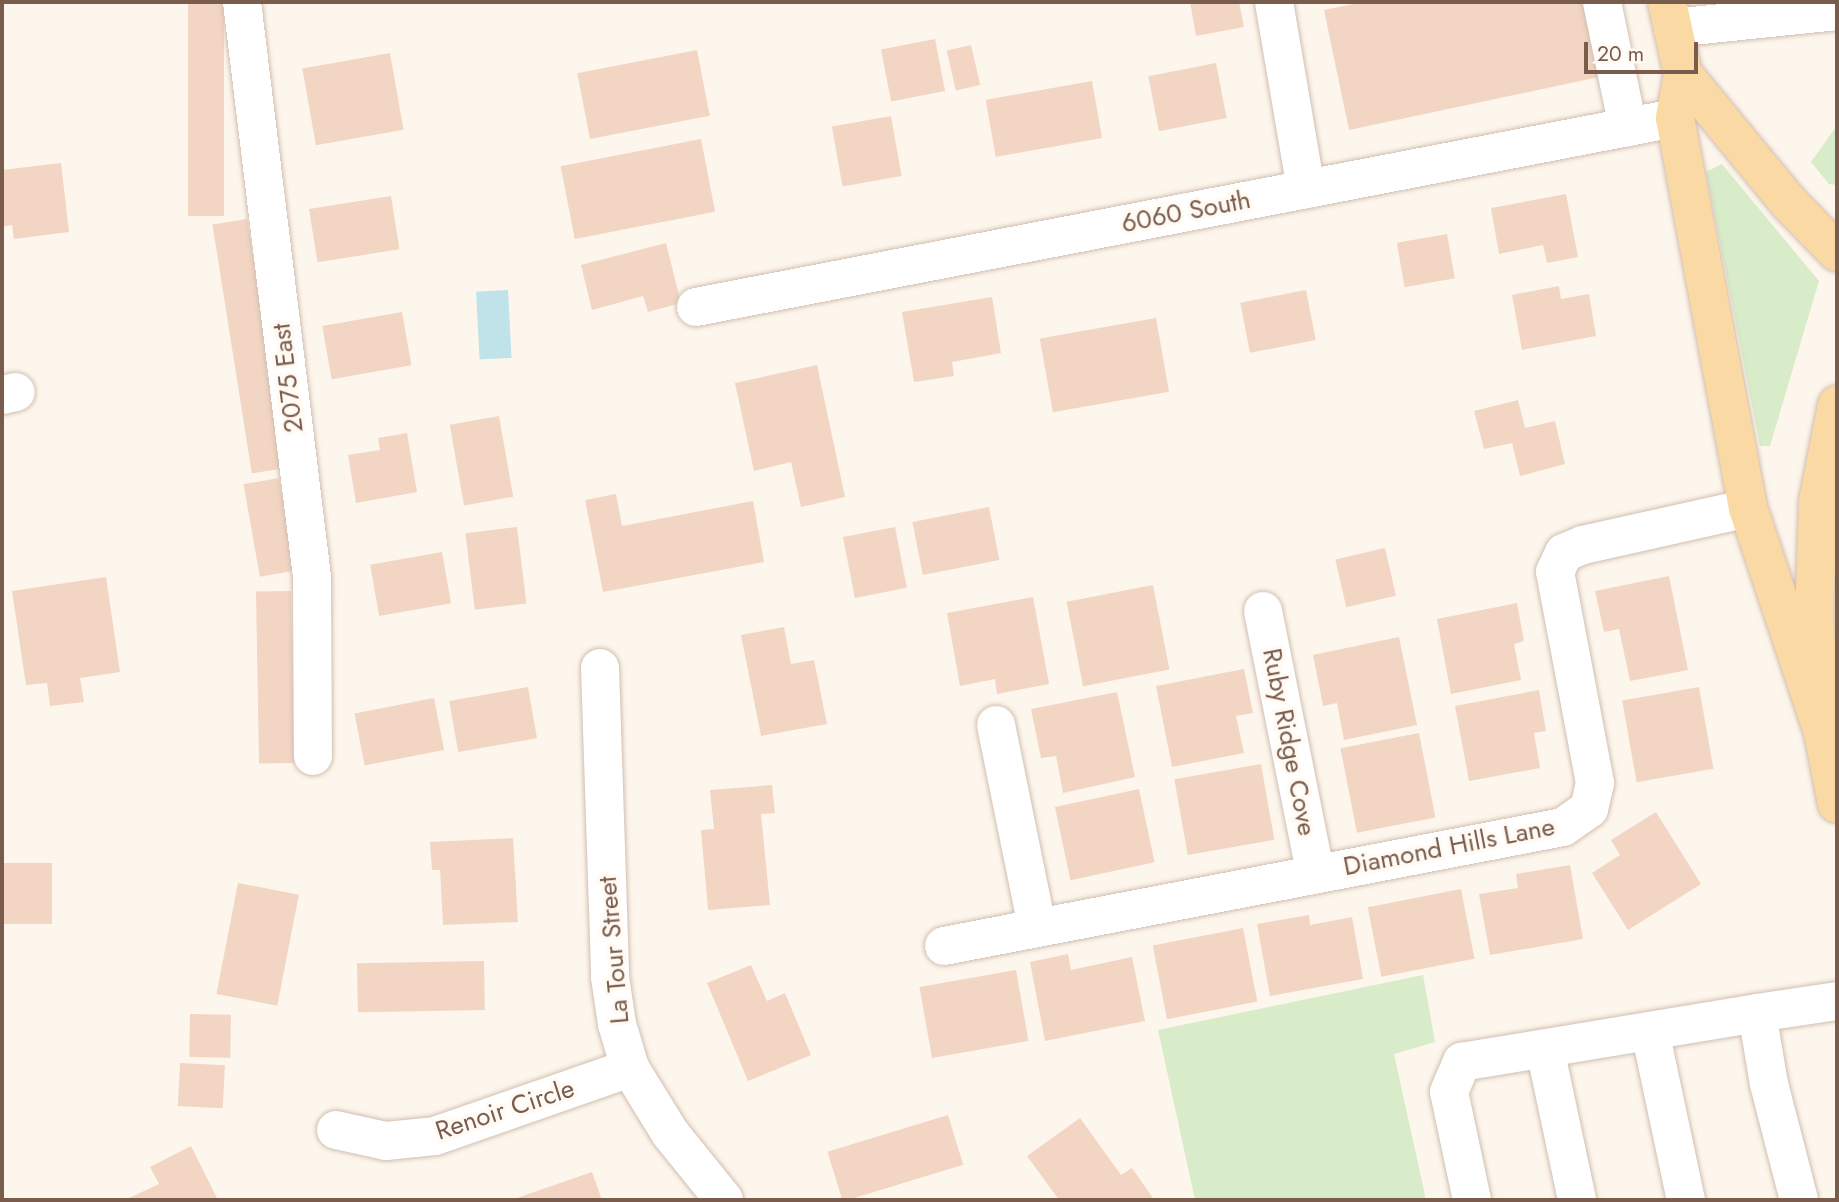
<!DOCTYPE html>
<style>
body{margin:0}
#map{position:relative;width:1839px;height:1202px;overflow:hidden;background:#fdf6ec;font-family:Jost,sans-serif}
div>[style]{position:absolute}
.green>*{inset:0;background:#d8ecc9}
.water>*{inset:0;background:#bfe3e8;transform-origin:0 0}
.building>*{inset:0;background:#f3d5c3;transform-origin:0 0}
.roads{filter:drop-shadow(0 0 2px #d1beb0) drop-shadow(0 0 2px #d1beb0)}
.minor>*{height:38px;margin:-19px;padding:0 19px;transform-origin:19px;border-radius:19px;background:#fff}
.major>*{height:38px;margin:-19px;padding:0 19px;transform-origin:19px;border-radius:19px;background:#fbd9a5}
span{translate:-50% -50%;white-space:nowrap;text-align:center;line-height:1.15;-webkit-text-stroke:7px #fffaf3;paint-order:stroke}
.street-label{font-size:26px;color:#7a5c4d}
.frame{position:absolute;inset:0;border:4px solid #7a5c4d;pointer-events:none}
.scale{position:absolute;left:1584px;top:42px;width:114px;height:32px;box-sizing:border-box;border:4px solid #7a5c4d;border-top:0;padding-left:9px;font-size:21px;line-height:24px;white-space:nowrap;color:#7a5c4d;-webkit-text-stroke:5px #fffaf3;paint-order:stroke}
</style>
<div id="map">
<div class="green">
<i style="clip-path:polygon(1836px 127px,1837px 185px,1829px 184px,1811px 162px)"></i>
<i style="clip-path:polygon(1722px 164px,1819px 281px,1770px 446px,1760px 446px,1706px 172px)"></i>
<i style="clip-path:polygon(1423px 975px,1435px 1042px,1394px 1054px,1426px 1200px,1195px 1200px,1158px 1030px)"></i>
</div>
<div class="water">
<i style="left:508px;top:290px;width:68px;height:32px;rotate:87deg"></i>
</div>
<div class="building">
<i style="left:188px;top:2px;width:36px;height:214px"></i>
<i style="clip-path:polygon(1190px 2px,1239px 2px,1244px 27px,1196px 36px)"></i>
<i style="clip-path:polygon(1363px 2px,1583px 2px,1599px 77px,1349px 130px,1324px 10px)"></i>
<i style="left:935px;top:39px;width:53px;height:55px;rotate:79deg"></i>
<i style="left:971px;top:45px;width:41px;height:25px;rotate:77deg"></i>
<i style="left:697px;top:50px;width:67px;height:122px;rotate:79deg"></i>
<i style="left:390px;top:53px;width:78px;height:89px;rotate:80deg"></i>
<i style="left:1216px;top:63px;width:56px;height:69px;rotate:79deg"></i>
<i style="left:1092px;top:81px;width:58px;height:108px;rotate:80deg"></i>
<i style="left:891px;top:116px;width:61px;height:60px;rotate:80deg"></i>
<i style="left:701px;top:139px;width:74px;height:143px;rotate:79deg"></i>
<i style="clip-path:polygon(61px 163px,69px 232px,14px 239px,12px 225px,2px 227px,2px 170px)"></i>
<i style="clip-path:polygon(1566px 194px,1578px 257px,1547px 263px,1543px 245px,1499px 254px,1491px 208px)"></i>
<i style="left:391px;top:196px;width:54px;height:83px;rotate:81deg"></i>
<i style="left:247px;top:219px;width:252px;height:35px;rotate:81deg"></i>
<i style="left:1447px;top:234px;width:45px;height:51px;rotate:80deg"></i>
<i style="clip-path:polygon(666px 243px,681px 303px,648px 312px,643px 296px,592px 310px,581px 265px)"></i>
<i style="clip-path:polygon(1559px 286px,1561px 299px,1589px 294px,1596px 336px,1522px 350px,1512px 295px)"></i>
<i style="left:1306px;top:290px;width:51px;height:67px;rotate:79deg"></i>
<i style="clip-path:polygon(992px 297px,1001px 353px,952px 362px,954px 376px,914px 382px,902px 312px)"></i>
<i style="left:402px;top:312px;width:54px;height:81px;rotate:80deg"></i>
<i style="left:1156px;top:318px;width:75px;height:118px;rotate:80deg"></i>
<i style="clip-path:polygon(817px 365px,845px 497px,801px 507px,791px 462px,754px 471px,735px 383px)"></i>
<i style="clip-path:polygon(1518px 400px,1525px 428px,1555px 421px,1565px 464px,1520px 476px,1512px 443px,1484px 449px,1474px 411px)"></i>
<i style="left:499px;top:416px;width:82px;height:50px;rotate:80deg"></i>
<i style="clip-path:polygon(407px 433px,417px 492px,356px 503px,348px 455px,380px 450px,378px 438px)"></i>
<i style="left:279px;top:478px;width:94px;height:36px;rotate:80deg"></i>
<i style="clip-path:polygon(616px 494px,622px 526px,753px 501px,764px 562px,603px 592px,585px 500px)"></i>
<i style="left:989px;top:507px;width:54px;height:78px;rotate:79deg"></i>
<i style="left:517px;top:527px;width:77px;height:52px;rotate:83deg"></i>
<i style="left:895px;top:527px;width:62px;height:53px;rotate:79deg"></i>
<i style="left:1385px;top:548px;width:49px;height:51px;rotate:77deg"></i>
<i style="left:442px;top:552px;width:52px;height:73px;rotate:80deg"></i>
<i style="clip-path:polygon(1669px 576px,1688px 670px,1630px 681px,1619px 629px,1604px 632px,1595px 591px)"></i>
<i style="clip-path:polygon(106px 577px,120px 672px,80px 678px,84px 702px,50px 706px,47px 683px,26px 685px,12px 591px)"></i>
<i style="left:1153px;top:585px;width:86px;height:88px;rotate:79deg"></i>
<i style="left:291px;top:591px;width:172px;height:35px;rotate:89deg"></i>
<i style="clip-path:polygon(1033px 597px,1049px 684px,997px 694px,995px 679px,960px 686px,947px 613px)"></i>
<i style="clip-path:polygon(1517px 603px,1524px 641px,1514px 644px,1521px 680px,1451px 694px,1437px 619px)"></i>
<i style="clip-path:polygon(784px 627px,791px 664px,814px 660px,827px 724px,761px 736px,741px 635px)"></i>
<i style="clip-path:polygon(1399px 637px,1417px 725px,1344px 740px,1337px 703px,1323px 706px,1313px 655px)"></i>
<i style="clip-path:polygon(1244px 669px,1253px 713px,1236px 716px,1244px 753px,1172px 767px,1156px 686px)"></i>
<i style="left:528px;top:687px;width:52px;height:80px;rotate:80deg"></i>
<i style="left:1699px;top:687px;width:83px;height:78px;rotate:80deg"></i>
<i style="clip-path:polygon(1539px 690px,1546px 731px,1534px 733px,1540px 768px,1469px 781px,1455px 706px)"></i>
<i style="clip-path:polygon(1117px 692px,1135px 777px,1063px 793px,1056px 756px,1041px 758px,1031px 709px)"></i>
<i style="left:434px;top:698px;width:53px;height:81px;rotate:79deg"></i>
<i style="left:1419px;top:733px;width:86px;height:80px;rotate:79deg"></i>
<i style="left:1261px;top:764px;width:77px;height:88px;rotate:80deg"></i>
<i style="clip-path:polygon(772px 785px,775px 813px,761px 814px,770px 905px,708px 910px,701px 830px,714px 829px,710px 790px)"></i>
<i style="left:1139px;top:789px;width:75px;height:86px;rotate:78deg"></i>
<i style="clip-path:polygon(1656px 812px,1701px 884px,1628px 930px,1592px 873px,1620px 855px,1611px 840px)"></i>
<i style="clip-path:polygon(513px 838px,518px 922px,443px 925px,440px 870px,432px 870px,430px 842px)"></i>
<i style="left:2px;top:863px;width:50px;height:61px"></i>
<i style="clip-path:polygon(1570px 865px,1583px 939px,1490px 955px,1479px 894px,1518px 888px,1516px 874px)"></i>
<i style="left:238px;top:883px;width:62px;height:113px;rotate:11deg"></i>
<i style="left:1461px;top:889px;width:71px;height:95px;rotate:79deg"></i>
<i style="clip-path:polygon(1309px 915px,1310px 925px,1352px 917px,1363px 979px,1270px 996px,1257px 924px)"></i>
<i style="left:1243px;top:928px;width:75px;height:92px;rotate:79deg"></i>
<i style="clip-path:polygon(1068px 954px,1071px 970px,1132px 957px,1145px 1021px,1045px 1041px,1030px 962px)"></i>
<i style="left:484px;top:961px;width:49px;height:127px;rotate:89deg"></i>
<i style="clip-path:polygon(751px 965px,767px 1001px,785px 993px,811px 1055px,748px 1081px,707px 983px)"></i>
<i style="left:1016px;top:970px;width:72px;height:98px;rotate:80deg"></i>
<i style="left:190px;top:1014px;width:41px;height:43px;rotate:1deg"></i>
<i style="left:180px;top:1063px;width:45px;height:43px;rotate:3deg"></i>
<i style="left:948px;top:1115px;width:52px;height:126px;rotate:73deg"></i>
<i style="clip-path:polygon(1080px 1118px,1121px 1175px,1132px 1168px,1153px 1198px,1149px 1200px,1059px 1200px,1027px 1156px)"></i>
<i style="clip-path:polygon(191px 1146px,218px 1200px,125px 1200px,159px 1184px,150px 1167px)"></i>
<i style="clip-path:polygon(592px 1172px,602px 1200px,511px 1200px)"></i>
</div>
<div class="roads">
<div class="minor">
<i style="left:242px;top:2px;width:579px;rotate:83.06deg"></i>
<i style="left:312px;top:577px;width:179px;rotate:89.7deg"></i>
<i style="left:1274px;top:2px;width:190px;rotate:80.3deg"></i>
<i style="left:1602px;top:2px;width:128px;rotate:78.3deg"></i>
<i style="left:1673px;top:28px;width:165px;rotate:-5.9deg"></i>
<i style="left:696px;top:307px;width:997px;rotate:-10.93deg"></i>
<i style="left:2px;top:395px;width:14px;rotate:-12deg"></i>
<i style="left:1263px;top:611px;width:266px;rotate:78.7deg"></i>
<i style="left:600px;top:668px;width:309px;rotate:88.1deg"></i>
<i style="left:610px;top:977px;width:48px;rotate:81.5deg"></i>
<i style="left:617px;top:1024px;width:46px;rotate:73.5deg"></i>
<i style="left:630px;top:1068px;width:76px;rotate:58.4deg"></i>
<i style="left:670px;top:1133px;width:86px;rotate:51.1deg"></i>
<i style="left:996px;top:725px;width:206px;rotate:78.5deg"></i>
<i style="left:944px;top:946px;width:630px;rotate:-10.88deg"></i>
<i style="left:1563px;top:827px;width:32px;rotate:-35deg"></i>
<i style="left:1589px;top:809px;width:27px;rotate:-77deg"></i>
<i style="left:1595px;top:783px;width:215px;rotate:-100.7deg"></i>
<i style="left:1555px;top:572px;width:21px;rotate:-65deg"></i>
<i style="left:1564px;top:553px;width:21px;rotate:-23deg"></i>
<i style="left:1583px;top:545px;width:169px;rotate:-12.6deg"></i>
<i style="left:1650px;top:1031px;width:173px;rotate:78deg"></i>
<i style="left:1545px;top:1049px;width:154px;rotate:78deg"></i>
<i style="left:336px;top:1130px;width:51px;rotate:12.4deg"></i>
<i style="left:386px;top:1141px;width:49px;rotate:-5.8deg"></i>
<i style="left:435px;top:1136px;width:207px;rotate:-19.2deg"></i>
<i style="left:1472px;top:1200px;width:110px;rotate:-102deg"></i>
<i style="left:1449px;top:1092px;width:33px;rotate:-67deg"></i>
<i style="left:1462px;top:1062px;width:299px;rotate:-9.4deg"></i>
<i style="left:1799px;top:1200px;width:120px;rotate:-104.5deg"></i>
<i style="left:1769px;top:1084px;width:72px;rotate:-99.6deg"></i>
<i style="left:1757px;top:1013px;width:81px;rotate:-8.5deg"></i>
</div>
<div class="major">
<i style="left:1667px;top:2px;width:74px;rotate:77.5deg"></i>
<i style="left:1683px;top:74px;width:167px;rotate:50.6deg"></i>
<i style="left:1789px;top:203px;width:69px;rotate:45.6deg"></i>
<i style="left:1683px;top:74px;width:45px;rotate:100.3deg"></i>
<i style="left:1675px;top:118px;width:397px;rotate:79.4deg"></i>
<i style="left:1748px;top:508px;width:236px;rotate:71.5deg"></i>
<i style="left:1837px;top:405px;width:99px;rotate:101.1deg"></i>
<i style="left:1818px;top:502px;width:115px;rotate:92deg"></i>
<i style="left:1814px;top:617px;width:115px;rotate:85.5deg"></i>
<i style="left:1823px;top:732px;width:73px;rotate:79deg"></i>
</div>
</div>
<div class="street-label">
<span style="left:1186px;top:212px;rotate:-11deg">6060 South</span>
<span style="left:288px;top:378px;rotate:-97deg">2075 East</span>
<span style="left:1289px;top:742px;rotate:79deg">Ruby Ridge Cove</span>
<span style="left:1449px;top:847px;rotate:-11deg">Diamond Hills Lane</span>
<span style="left:614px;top:950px;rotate:-95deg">La Tour Street</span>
<span style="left:505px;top:1110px;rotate:-18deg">Renoir Circle</span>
</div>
<div class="frame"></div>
<div class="scale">20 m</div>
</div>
